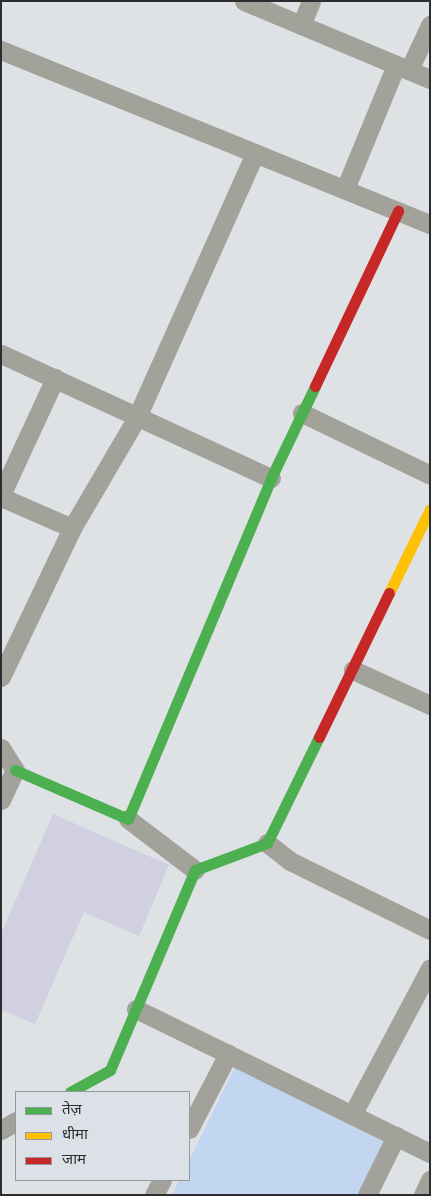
<!DOCTYPE html>
<meta charset="utf-8">
<style>
body{margin:0}
#map{position:relative;width:431px;height:1196px;overflow:hidden;background:#dfe2e5;font-family:"Times New Roman","Noto Sans Devanagari",serif}
div>[style]{position:absolute}
.green>*{inset:0;background:#c2d5f1}
.building>*{inset:0;background:#d0d0e1}
.street>*{height:19px;margin:-9.5px;padding:0 9.5px;transform-origin:9.5px;border-radius:9.5px;background:#a2a29a}
.fast>*{height:11px;margin:-5.5px;padding:0 5.5px;transform-origin:5.5px;border-radius:5.5px;background:#4caf50}
.slow>*{height:11px;margin:-5.5px;padding:0 5.5px;transform-origin:5.5px;border-radius:5.5px;background:#ffc107}
.jam>*{height:11px;margin:-5.5px;padding:0 5.5px;transform-origin:5.5px;border-radius:5.5px;background:#c62828}
span{translate:-50% -50%;white-space:nowrap;text-align:center;line-height:1.15;-webkit-text-stroke:4px #dce1e8;paint-order:stroke}
.frame{position:absolute;inset:0;border:2px solid #2b2d30;pointer-events:none}
.legend{position:absolute;left:15px;top:1091px;width:175px;height:90px;box-sizing:border-box;background:#dce1e8;border:1px solid #95999e;margin:0;padding:6px 9px;list-style:none;font-size:15px;color:#2b2d30}
.legend li{display:flex;align-items:center;gap:10px;height:25px}
.legend b{width:25px;border:1px solid #95999e}
</style>
<div id="map">
<div class="green">
<i style="clip-path:polygon(235px 1067px,383px 1141px,358px 1195px,172px 1195px,179px 1180px,189px 1180px,189px 1161px)"></i>
</div>
<div class="building">
<i style="clip-path:polygon(53px 814px,169px 865px,139px 936px,84px 912px,35px 1024px,1px 1010px,1px 934px)"></i>
</div>
<div class="street">
<i style="left:244px;top:1px;width:202px;rotate:22.8deg"></i>
<i style="left:301px;top:25px;width:26px;rotate:-67deg"></i>
<i style="left:1px;top:50px;width:463px;rotate:22.1deg"></i>
<i style="left:409px;top:70px;width:50px;rotate:-65deg"></i>
<i style="left:345px;top:189px;width:134px;rotate:-67.6deg"></i>
<i style="left:1px;top:354px;width:297px;rotate:24.7deg"></i>
<i style="left:302px;top:413px;width:142px;rotate:25.8deg"></i>
<i style="left:1px;top:495px;width:129px;rotate:-65.2deg"></i>
<i style="left:1px;top:497px;width:77px;rotate:23.6deg"></i>
<i style="left:353px;top:670px;width:85px;rotate:24.4deg"></i>
<i style="left:1px;top:677px;width:165px;rotate:-64.5deg"></i>
<i style="left:72px;top:528px;width:129px;rotate:-59.6deg"></i>
<i style="left:137px;top:417px;width:289px;rotate:-65.9deg"></i>
<i style="left:1px;top:748px;width:26px;rotate:58deg"></i>
<i style="left:15px;top:770px;width:33px;rotate:115deg"></i>
<i style="left:128px;top:819px;width:84px;rotate:37.3deg"></i>
<i style="left:267px;top:843px;width:29px;rotate:38deg"></i>
<i style="left:290px;top:861px;width:156px;rotate:26.2deg"></i>
<i style="left:136px;top:1009px;width:327px;rotate:26.1deg"></i>
<i style="left:352px;top:1115px;width:166px;rotate:-62deg"></i>
<i style="left:189px;top:1129px;width:85px;rotate:-62.5deg"></i>
<i style="left:1px;top:1130px;width:17px;rotate:-31deg"></i>
<i style="left:154px;top:1195px;width:17px;rotate:-62deg"></i>
<i style="left:367px;top:1195px;width:66px;rotate:-63.8deg"></i>
<i style="left:423px;top:1195px;width:17px;rotate:-65deg"></i>
</div>
<div class="fast">
<i style="left:15px;top:770px;width:123px;rotate:23.4deg"></i>
<i style="left:128px;top:819px;width:370px;rotate:-67.2deg"></i>
<i style="left:271px;top:478px;width:102px;rotate:-64.4deg"></i>
<i style="left:70px;top:1092px;width:46px;rotate:-28.8deg"></i>
<i style="left:110px;top:1070px;width:217px;rotate:-67deg"></i>
<i style="left:195px;top:870px;width:77px;rotate:-20.6deg"></i>
<i style="left:267px;top:843px;width:118px;rotate:-63.9deg"></i>
</div>
<div class="slow">
<i style="left:389px;top:593px;width:93px;rotate:-64deg"></i>
</div>
<div class="jam">
<i style="left:315px;top:386px;width:194px;rotate:-64.6deg"></i>
<i style="left:319px;top:737px;width:160px;rotate:-64.1deg"></i>
</div>
<div class="frame"></div>
<ul class="legend">
<li><b style="height:6px;background:#4caf50"></b>तेज़</li>
<li><b style="height:6px;background:#ffc107"></b>धीमा</li>
<li><b style="height:6px;background:#c62828"></b>जाम</li>
</ul>
</div>
